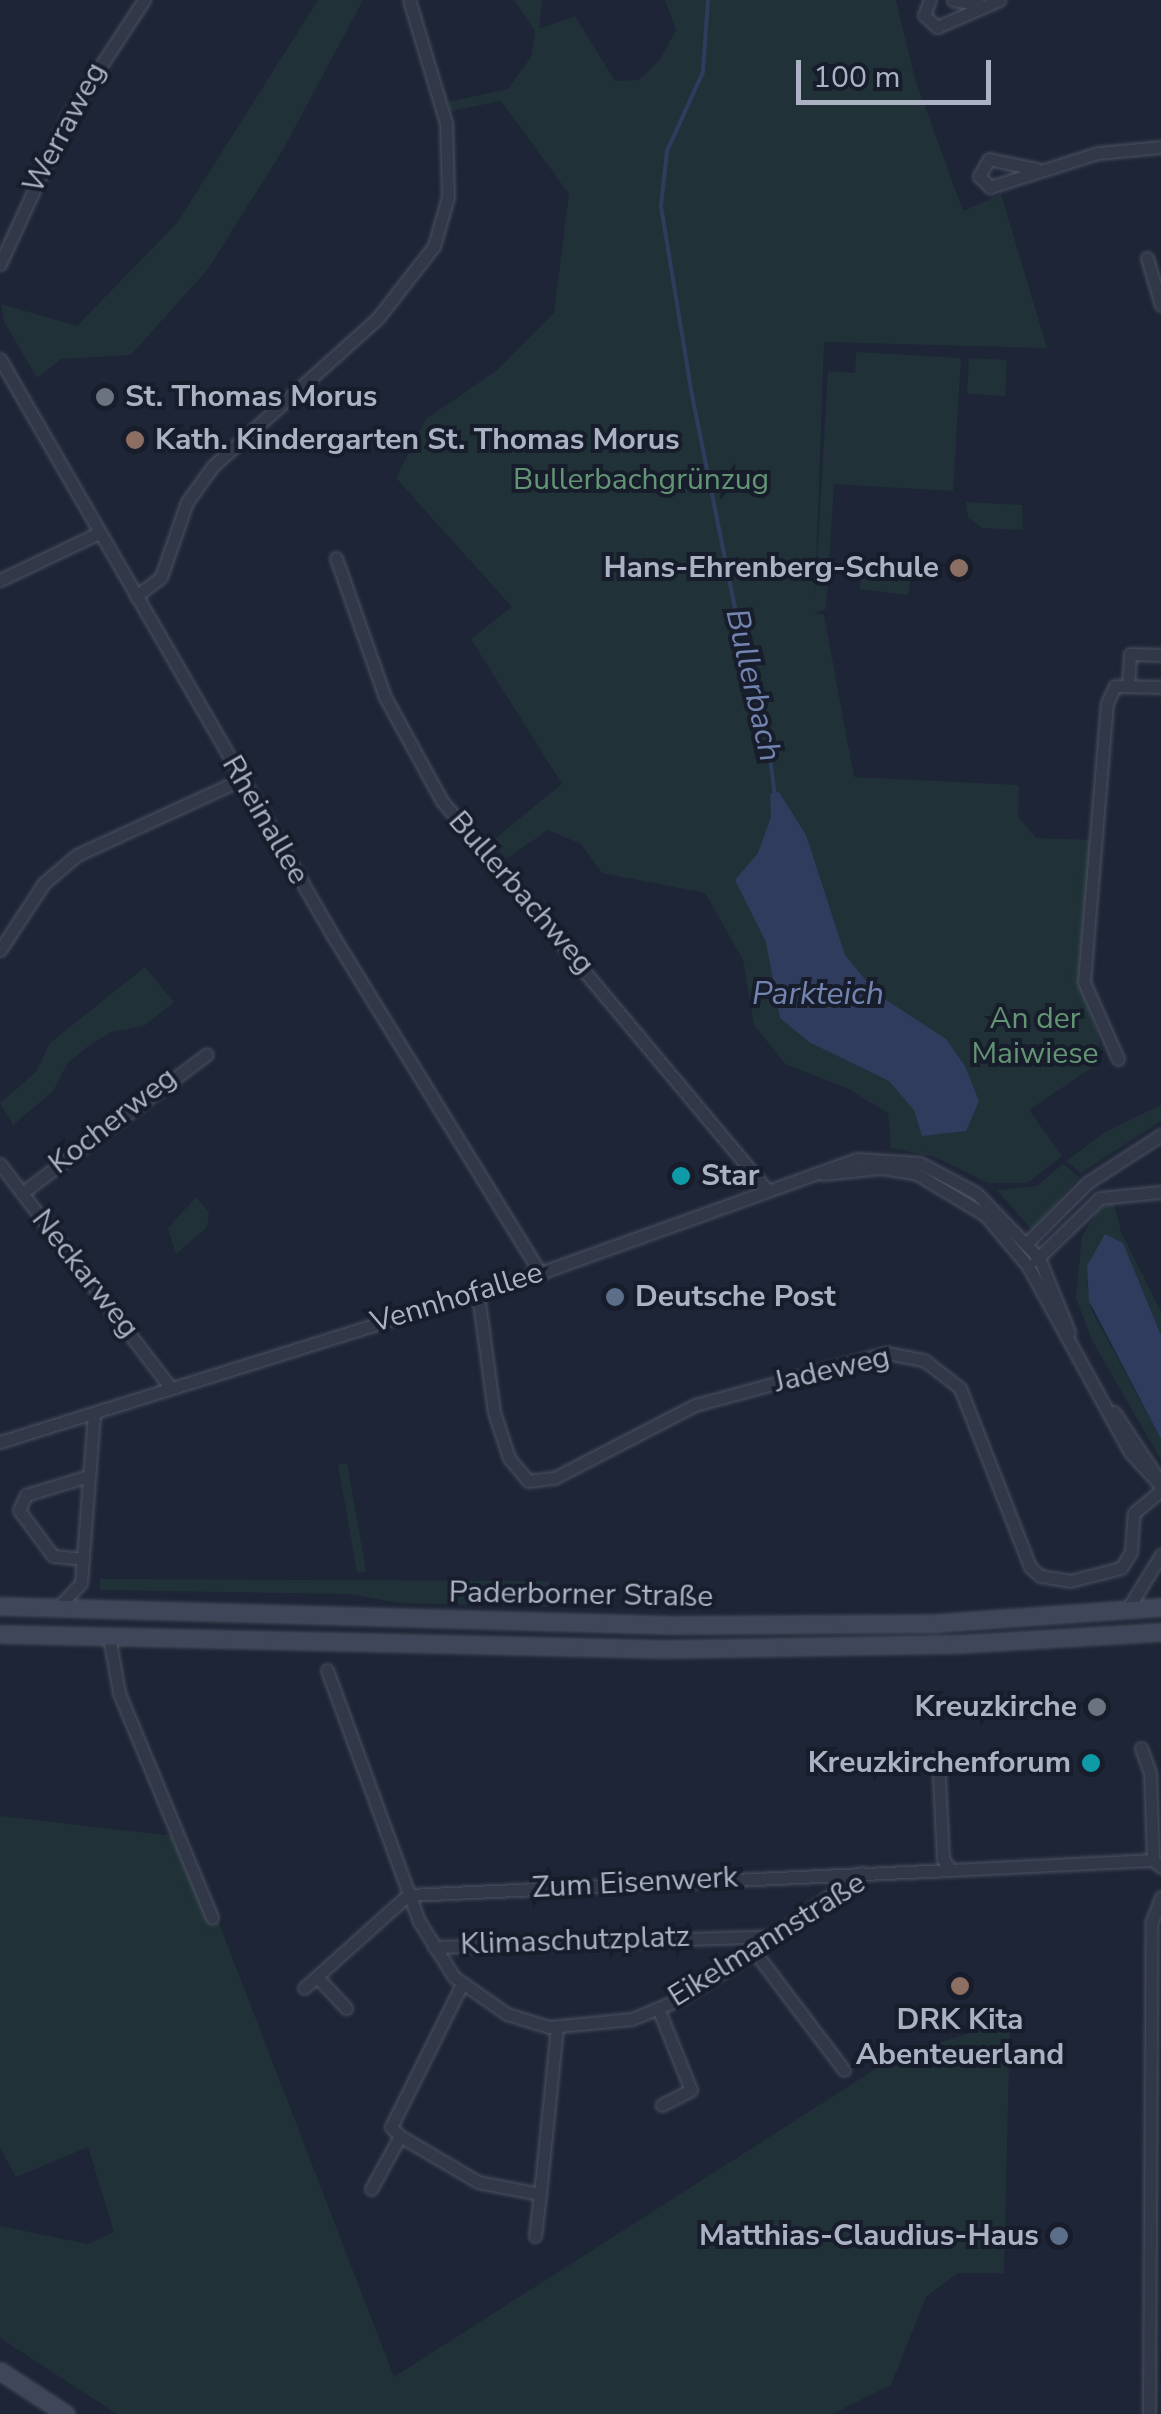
<!DOCTYPE html>
<meta charset="utf-8">
<style>
body{margin:0}
#map{position:relative;width:1161px;height:2414px;overflow:hidden;background:#1e2536;font-family:"Nunito Sans",sans-serif}
div>[style]{position:absolute}
.green>*{inset:0;background:#203238;transform-origin:0 0}
.water>*{inset:0;background:#2f3c5d}
.stream>*{height:4px;margin:-2px;padding:0 2px;transform-origin:2px;border-radius:2px;background:#2f3c5d}
.roads{filter:drop-shadow(0 0 2px #4c5262) drop-shadow(0 0 2px #4c5262)}
.street>*{height:11px;margin:-5.5px;padding:0 5.5px;transform-origin:5.5px;border-radius:5.5px;background:#323847}
.secondary>*{height:15px;margin:-7.5px;padding:0 7.5px;transform-origin:7.5px;border-radius:7.5px;background:#3f465a}
.dots>*{width:28px;height:28px;translate:-50% -50%;box-sizing:border-box;border:5px solid #171d2b;border-radius:50%}
span{translate:-50% -50%;white-space:nowrap;text-align:center;line-height:1.15;-webkit-text-stroke:8px #171d2b;paint-order:stroke}
.street-label{font-size:30px;color:#abb2c4}
.poi-label{font-size:30px;color:#abb2c4;font-weight:700}
.left{translate:0 -50%;text-align:left}
.right{translate:-100% -50%;text-align:right}
.park-label{font-size:30px;color:#639575}
.water-label{font-size:32px;color:#7284af;font-style:italic}
.scale{position:absolute;left:796px;top:60px;width:195px;height:45px;box-sizing:border-box;border:5px solid #abb2c4;border-top:0;padding-left:12px;font-size:30px;line-height:35px;white-space:nowrap;color:#abb2c4;-webkit-text-stroke:8px #171d2b;paint-order:stroke}
</style>
<div id="map">
<div class="green">
<i style="clip-path:polygon(318px 0,363px 0,284px 148px,208px 269px,131px 355px,61px 359px,37px 378px,4px 321px,1px 304px,77px 326px,177px 223px)"></i>
<i style="clip-path:polygon(514px 0,542px 0,539px 29px,575px 16px,615px 81px,639px 80px,660px 60px,676px 30px,665px 0,896px 0,915px 79px,963px 211px,1001px 194px,1047px 348px,824px 342px,815px 596px,828px 371px,855px 373px,856px 352px,961px 358px,953px 491px,834px 484px,826px 609px,814px 613px,824px 615px,854px 777px,1019px 785px,1018px 817px,1036px 838px,1092px 840px,1078px 976px,1099px 1036px,1100px 1062px,1029px 1110px,1062px 1156px,1027px 1183px,988px 1183px,935px 1157px,891px 1148px,888px 1113px,847px 1088px,785px 1064px,754px 1025px,743px 960px,705px 893px,602px 873px,581px 844px,548px 830px,506px 859px,491px 842px,562px 784px,471px 639px,512px 607px,396px 478px,426px 419px,496px 371px,554px 313px,569px 194px,501px 101px,450px 111px,448px 102px,508px 89px,531px 57px,535px 31px)"></i>
<i style="left:969px;top:358px;width:38px;height:36px;rotate:3deg"></i>
<i style="clip-path:polygon(966px 502px,1022px 505px,1023px 530px,982px 528px,968px 518px)"></i>
<i style="left:864px;top:557px;width:49px;height:32px;rotate:8deg"></i>
<i style="clip-path:polygon(145px 967px,174px 1002px,144px 1026px,111px 1032px,87px 1047px,67px 1064px,53px 1091px,13px 1125px,0 1103px,36px 1072px,50px 1043px)"></i>
<i style="clip-path:polygon(1161px 1105px,1161px 1121px,1081px 1173px,1066px 1161px,1105px 1132px)"></i>
<i style="clip-path:polygon(1063px 1164px,1079px 1177px,1032px 1230px,997px 1190px,1037px 1186px)"></i>
<i style="clip-path:polygon(196px 1197px,209px 1212px,207px 1227px,176px 1254px,168px 1228px)"></i>
<i style="clip-path:polygon(1114px 1202px,1121px 1232px,1161px 1312px,1161px 1335px,1123px 1243px,1087px 1282px,1092px 1311px,1161px 1439px,1161px 1460px,1092px 1340px,1076px 1298px,1082px 1236px,1099px 1209px)"></i>
<i style="left:347px;top:1463px;width:110px;height:9px;rotate:80deg"></i>
<i style="clip-path:polygon(100px 1579px,549px 1581px,551px 1607px,399px 1603px,350px 1594px,100px 1590px)"></i>
<i style="clip-path:polygon(0 1816px,173px 1836px,196px 1891px,205px 1887px,394px 2377px,896px 2056px,1010px 2021px,1004px 2273px,958px 2273px,926px 2297px,891px 2385px,832px 2414px,117px 2414px,0 2338px,0 2226px,88px 2244px,114px 2232px,88px 2147px,16px 2177px,0 2148px)"></i>
</div>
<div class="water">
<i style="clip-path:polygon(779px 792px,806px 835px,845px 955px,877px 994px,946px 1039px,965px 1066px,979px 1101px,966px 1131px,922px 1136px,914px 1110px,889px 1081px,809px 1042px,780px 1018px,766px 942px,735px 880px,758px 853px,771px 817px,770px 794px)"></i>
<i style="clip-path:polygon(1105px 1234px,1123px 1243px,1161px 1335px,1161px 1439px,1089px 1301px,1087px 1266px)"></i>
</div>
<div class="stream">
<i style="left:708px;top:0;width:72px;rotate:94deg"></i>
<i style="left:703px;top:72px;width:87px;rotate:114.5deg"></i>
<i style="left:667px;top:151px;width:55px;rotate:96.2deg"></i>
<i style="left:661px;top:206px;width:186px;rotate:80.7deg"></i>
<i style="left:691px;top:390px;width:269px;rotate:78.6deg"></i>
<i style="left:744px;top:654px;width:53px;rotate:69.2deg"></i>
<i style="left:763px;top:704px;width:93px;rotate:82.6deg"></i>
</div>
<div class="roads">
<div class="street">
<i style="left:930px;top:0;width:16px;rotate:112deg"></i>
<i style="left:924px;top:15px;width:18px;rotate:43deg"></i>
<i style="left:937px;top:27px;width:68px;rotate:-23.5deg"></i>
<i style="left:953px;top:0;width:27px;rotate:10deg"></i>
<i style="left:1036px;top:169px;width:48px;rotate:-168deg"></i>
<i style="left:989px;top:159px;width:20px;rotate:120deg"></i>
<i style="left:979px;top:176px;width:16px;rotate:45deg"></i>
<i style="left:990px;top:187px;width:113px;rotate:-17.5deg"></i>
<i style="left:1098px;top:153px;width:63px;rotate:-5.4deg"></i>
<i style="left:1147px;top:258px;width:49px;rotate:73.4deg"></i>
<i style="left:0;top:264px;width:163px;rotate:-65.3deg"></i>
<i style="left:68px;top:116px;width:139px;rotate:-56.8deg"></i>
<i style="left:0;top:359px;width:666px;rotate:60.01deg"></i>
<i style="left:333px;top:936px;width:395px;rotate:58.4deg"></i>
<i style="left:336px;top:558px;width:147px;rotate:70.6deg"></i>
<i style="left:385px;top:697px;width:119px;rotate:61.3deg"></i>
<i style="left:442px;top:801px;width:508px;rotate:50.11deg"></i>
<i style="left:0;top:580px;width:110px;rotate:-25.4deg"></i>
<i style="left:136px;top:596px;width:31px;rotate:-37deg"></i>
<i style="left:161px;top:577px;width:79px;rotate:-70.9deg"></i>
<i style="left:187px;top:502px;width:44px;rotate:-54.2deg"></i>
<i style="left:213px;top:466px;width:220px;rotate:-41.9deg"></i>
<i style="left:377px;top:319px;width:93px;rotate:-52deg"></i>
<i style="left:434px;top:246px;width:51px;rotate:-74.1deg"></i>
<i style="left:448px;top:197px;width:74px;rotate:-91.5deg"></i>
<i style="left:446px;top:123px;width:128px;rotate:-106.7deg"></i>
<i style="left:1128px;top:685px;width:31px;rotate:-86deg"></i>
<i style="left:1130px;top:654px;width:31px;rotate:2deg"></i>
<i style="left:0;top:950px;width:80px;rotate:-56.7deg"></i>
<i style="left:44px;top:883px;width:43px;rotate:-40.3deg"></i>
<i style="left:77px;top:855px;width:182px;rotate:-24.7deg"></i>
<i style="left:1118px;top:1059px;width:84px;rotate:-113.8deg"></i>
<i style="left:1084px;top:982px;width:280px;rotate:-85.3deg"></i>
<i style="left:1107px;top:703px;width:19px;rotate:-65deg"></i>
<i style="left:1115px;top:686px;width:46px;rotate:1.2deg"></i>
<i style="left:0;top:1164px;width:279px;rotate:52.7deg"></i>
<i style="left:823px;top:1174px;width:58px;rotate:-5.9deg"></i>
<i style="left:881px;top:1168px;width:36px;rotate:9deg"></i>
<i style="left:917px;top:1174px;width:79px;rotate:31.1deg"></i>
<i style="left:985px;top:1215px;width:67px;rotate:49.9deg"></i>
<i style="left:1028px;top:1266px;width:212px;rotate:61.3deg"></i>
<i style="left:1130px;top:1452px;width:46px;rotate:47.6deg"></i>
<i style="left:22px;top:1193px;width:231px;rotate:-36.9deg"></i>
<i style="left:1027px;top:1243px;width:85px;rotate:-45deg"></i>
<i style="left:1087px;top:1183px;width:88px;rotate:-33deg"></i>
<i style="left:1036px;top:1260px;width:89px;rotate:-44.1deg"></i>
<i style="left:1100px;top:1198px;width:61px;rotate:-5.6deg"></i>
<i style="left:478px;top:1294px;width:119px;rotate:82.3deg"></i>
<i style="left:494px;top:1412px;width:48px;rotate:71.9deg"></i>
<i style="left:509px;top:1458px;width:30px;rotate:50deg"></i>
<i style="left:528px;top:1481px;width:26px;rotate:-7deg"></i>
<i style="left:554px;top:1478px;width:159px;rotate:-27.4deg"></i>
<i style="left:695px;top:1405px;width:199px;rotate:-15.2deg"></i>
<i style="left:887px;top:1353px;width:38px;rotate:11deg"></i>
<i style="left:924px;top:1360px;width:46px;rotate:37.9deg"></i>
<i style="left:960px;top:1388px;width:192px;rotate:68.6deg"></i>
<i style="left:1030px;top:1567px;width:13px;rotate:42deg"></i>
<i style="left:1040px;top:1576px;width:30px;rotate:9deg"></i>
<i style="left:1070px;top:1581px;width:53px;rotate:-14.3deg"></i>
<i style="left:1121px;top:1568px;width:19px;rotate:-58deg"></i>
<i style="left:1131px;top:1552px;width:39px;rotate:-86deg"></i>
<i style="left:1134px;top:1513px;width:35px;rotate:-40deg"></i>
<i style="left:1114px;top:1412px;width:82px;rotate:56.5deg"></i>
<i style="left:0;top:1442px;width:566px;rotate:-17.38deg"></i>
<i style="left:540px;top:1273px;width:337px;rotate:-19.8deg"></i>
<i style="left:857px;top:1159px;width:63px;rotate:3.6deg"></i>
<i style="left:920px;top:1163px;width:64px;rotate:28.2deg"></i>
<i style="left:976px;top:1193px;width:91px;rotate:45.9deg"></i>
<i style="left:1039px;top:1258px;width:80px;rotate:67.9deg"></i>
<i style="left:83px;top:1559px;width:30px;rotate:-174deg"></i>
<i style="left:53px;top:1556px;width:57px;rotate:-126.5deg"></i>
<i style="left:19px;top:1510px;width:17px;rotate:-65deg"></i>
<i style="left:26px;top:1495px;width:65px;rotate:-17deg"></i>
<i style="left:58px;top:1607px;width:33px;rotate:-46deg"></i>
<i style="left:81px;top:1583px;width:170px;rotate:-85.6deg"></i>
<i style="left:1127px;top:1610px;width:65px;rotate:-58.3deg"></i>
<i style="left:109px;top:1636px;width:58px;rotate:80deg"></i>
<i style="left:119px;top:1693px;width:243px;rotate:67.5deg"></i>
<i style="left:327px;top:1670px;width:267px;rotate:69.9deg"></i>
<i style="left:419px;top:1921px;width:66px;rotate:58deg"></i>
<i style="left:454px;top:1977px;width:65px;rotate:34.9deg"></i>
<i style="left:507px;top:2014px;width:44px;rotate:17.2deg"></i>
<i style="left:549px;top:2027px;width:83px;rotate:-5.5deg"></i>
<i style="left:632px;top:2019px;width:50px;rotate:-22.4deg"></i>
<i style="left:678px;top:2000px;width:78px;rotate:-32.5deg"></i>
<i style="left:744px;top:1958px;width:145px;rotate:-36deg"></i>
<i style="left:1141px;top:1748px;width:27px;rotate:70deg"></i>
<i style="left:1150px;top:1773px;width:87px;rotate:88deg"></i>
<i style="left:1153px;top:1860px;width:11px;rotate:41deg"></i>
<i style="left:938px;top:1757px;width:102px;rotate:87.2deg"></i>
<i style="left:943px;top:1859px;width:14px;rotate:54deg"></i>
<i style="left:951px;top:1870px;width:202px;rotate:-2.8deg"></i>
<i style="left:434px;top:1947px;width:342px;rotate:-1.8deg"></i>
<i style="left:754px;top:1951px;width:149px;rotate:52.9deg"></i>
<i style="left:319px;top:1979px;width:40px;rotate:47deg"></i>
<i style="left:304px;top:1988px;width:140px;rotate:-41.8deg"></i>
<i style="left:408px;top:1895px;width:544px;rotate:-2.64deg"></i>
<i style="left:658px;top:2008px;width:88px;rotate:68.1deg"></i>
<i style="left:691px;top:2090px;width:33px;rotate:153deg"></i>
<i style="left:400px;top:2136px;width:13px;rotate:-135deg"></i>
<i style="left:391px;top:2127px;width:160px;rotate:-63.6deg"></i>
<i style="left:371px;top:2189px;width:60px;rotate:-61.3deg"></i>
<i style="left:400px;top:2136px;width:91px;rotate:30.5deg"></i>
<i style="left:478px;top:2182px;width:63px;rotate:11deg"></i>
<i style="left:540px;top:2194px;width:168px;rotate:-84.2deg"></i>
<i style="left:535px;top:2236px;width:42px;rotate:-83.2deg"></i>
<i style="left:1149px;top:2414px;width:493px;rotate:-89.7deg"></i>
<i style="left:1152px;top:1921px;width:26px;rotate:-69deg"></i>
</div>
<div class="secondary">
<i style="left:0;top:1606px;width:673px;rotate:1.62deg"></i>
<i style="left:673px;top:1625px;width:264px;rotate:-0.4deg"></i>
<i style="left:937px;top:1623px;width:225px;rotate:-4.1deg"></i>
<i style="left:0;top:1634px;width:665px;rotate:1.29deg"></i>
<i style="left:665px;top:1649px;width:292px;rotate:-1deg"></i>
<i style="left:957px;top:1644px;width:204px;rotate:-3.4deg"></i>
<i style="left:0;top:2371px;width:79px;rotate:33.1deg"></i>
</div>
</div>
<div class="dots">
<i style="left:105px;top:397px;background:#6b7280"></i>
<i style="left:135px;top:440px;background:#8d6e63"></i>
<i style="left:959px;top:568px;background:#8d6e63"></i>
<i style="left:681px;top:1176px;background:#0f9aa8"></i>
<i style="left:615px;top:1297px;background:#5c6f8a"></i>
<i style="left:1097px;top:1707px;background:#6b7280"></i>
<i style="left:1091px;top:1763px;background:#0f9aa8"></i>
<i style="left:960px;top:1986px;background:#8d6e63"></i>
<i style="left:1059px;top:2236px;background:#5c6f8a"></i>
</div>
<div class="street-label">
<span style="left:65px;top:128px;rotate:-62deg">Werraweg</span>
<span style="left:265px;top:820px;rotate:60deg">Rheinallee</span>
<span style="left:521px;top:893px;rotate:49deg">Bullerbachweg</span>
<span style="left:113px;top:1121px;rotate:-38deg">Kocherweg</span>
<span style="left:85px;top:1274px;rotate:52deg">Neckarweg</span>
<span style="left:457px;top:1298px;rotate:-17deg">Vennhofallee</span>
<span style="left:832px;top:1370px;rotate:-13deg">Jadeweg</span>
<span style="left:581px;top:1595px;rotate:1deg">Paderborner Straße</span>
<span style="left:635px;top:1883px;rotate:-3deg">Zum Eisenwerk</span>
<span style="left:767px;top:1940px;rotate:-32deg">Eikelmannstraße</span>
<span style="left:575px;top:1941px;rotate:-2deg">Klimaschutzplatz</span>
</div>
<div class="poi-label">
<span class="left" style="left:125px;top:397px">St. Thomas Morus</span>
<span class="left" style="left:155px;top:440px">Kath. Kindergarten St. Thomas Morus</span>
<span class="right" style="left:939px;top:568px">Hans-Ehrenberg-Schule</span>
<span class="left" style="left:701px;top:1176px">Star</span>
<span class="left" style="left:635px;top:1297px">Deutsche Post</span>
<span class="right" style="left:1077px;top:1707px">Kreuzkirche</span>
<span class="right" style="left:1071px;top:1763px">Kreuzkirchenforum</span>
<span style="left:960px;top:2037px">DRK Kita<br>Abenteuerland</span>
<span class="right" style="left:1039px;top:2236px">Matthias-Claudius-Haus</span>
</div>
<div class="park-label">
<span style="left:641px;top:480px">Bullerbachgrünzug</span>
<span style="left:1035px;top:1036px">An der<br>Maiwiese</span>
</div>
<div class="water-label">
<span style="left:753px;top:685px;rotate:77deg">Bullerbach</span>
<span style="left:818px;top:994px">Parkteich</span>
</div>
<div class="scale">100 m</div>
</div>
